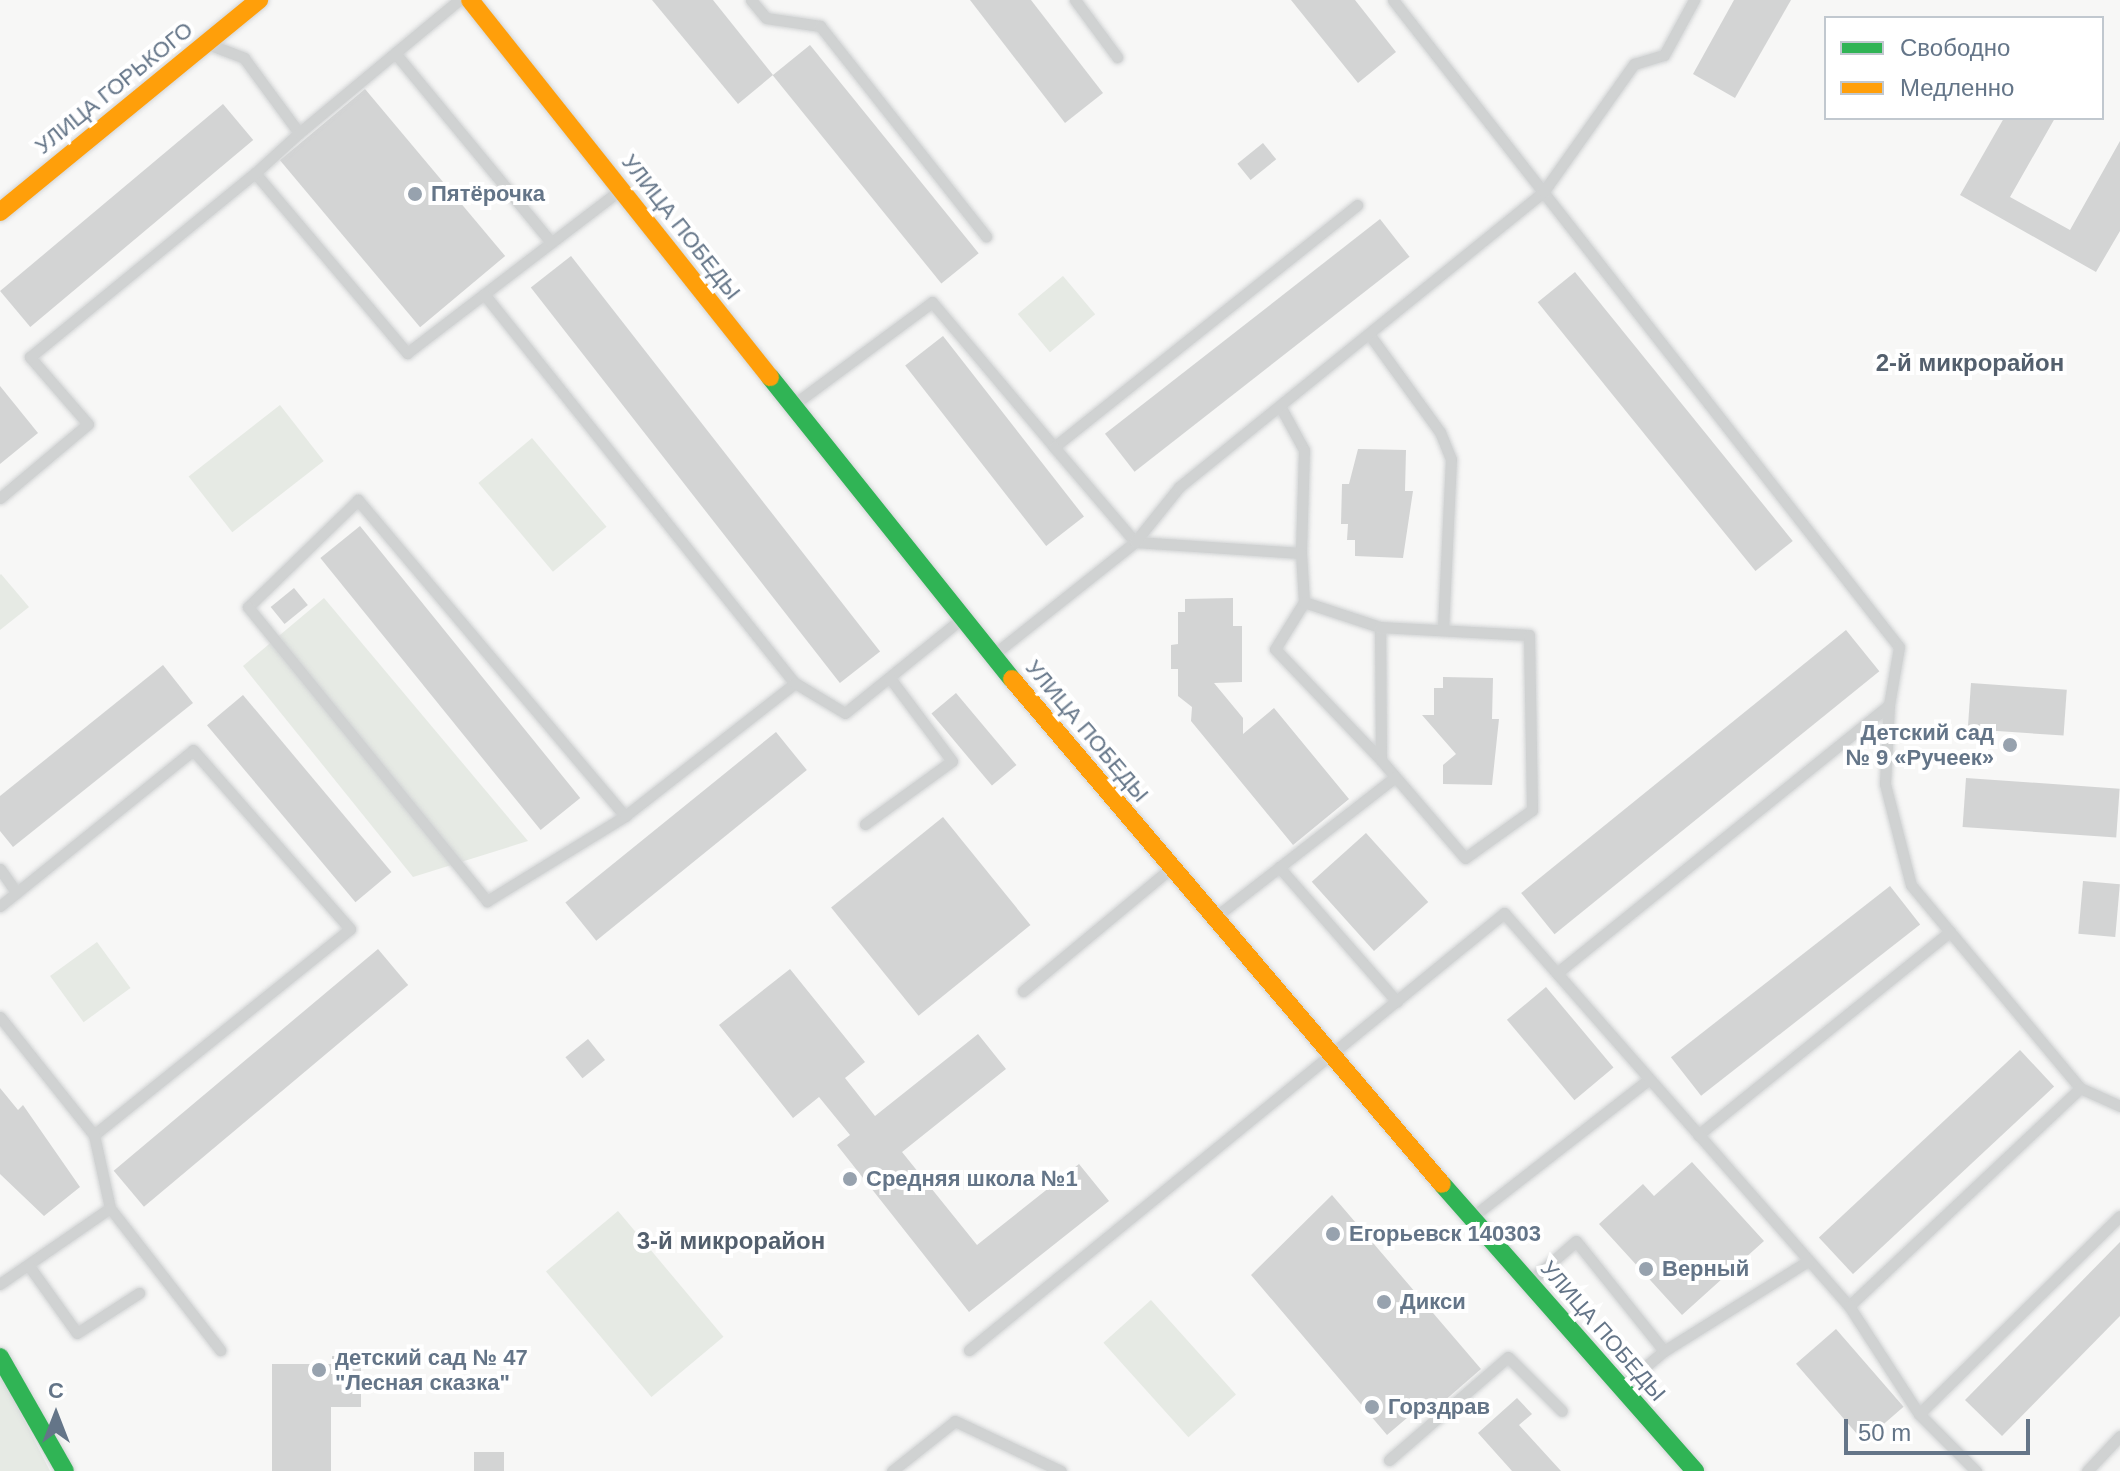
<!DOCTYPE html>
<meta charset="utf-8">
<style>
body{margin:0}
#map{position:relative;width:2120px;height:1471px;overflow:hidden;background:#f7f7f6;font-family:Arial,sans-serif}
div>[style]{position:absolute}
.green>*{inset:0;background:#e6eae4;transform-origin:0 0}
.building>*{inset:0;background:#d3d4d4;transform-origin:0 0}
.roads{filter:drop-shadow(0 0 2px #d2d4d5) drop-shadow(0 0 2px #d2d4d5)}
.lane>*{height:11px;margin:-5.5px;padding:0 5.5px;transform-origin:5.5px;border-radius:5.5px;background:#d0d2d2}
.fast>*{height:18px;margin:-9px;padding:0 9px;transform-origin:9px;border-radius:9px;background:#30b455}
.slow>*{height:18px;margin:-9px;padding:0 9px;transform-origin:9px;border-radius:9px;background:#ff9f0a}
.dots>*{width:22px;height:22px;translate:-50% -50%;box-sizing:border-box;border:4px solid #fff;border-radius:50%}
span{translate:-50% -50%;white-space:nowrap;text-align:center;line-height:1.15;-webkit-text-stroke:8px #fff;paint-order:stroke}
.street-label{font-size:22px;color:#647588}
.poi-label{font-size:22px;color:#647588;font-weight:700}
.left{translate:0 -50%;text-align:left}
.right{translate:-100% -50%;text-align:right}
.neighbourhood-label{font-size:24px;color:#535f6d;font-weight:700}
.legend{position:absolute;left:1824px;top:16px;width:280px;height:104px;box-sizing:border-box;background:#fff;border:2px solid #c1c8cf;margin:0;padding:10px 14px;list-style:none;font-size:24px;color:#647588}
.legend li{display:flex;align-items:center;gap:16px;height:40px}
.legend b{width:40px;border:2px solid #c1c8cf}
.north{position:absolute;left:16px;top:1375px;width:80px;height:80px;-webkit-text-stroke:6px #fff;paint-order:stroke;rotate:0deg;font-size:22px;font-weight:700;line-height:32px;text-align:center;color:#647588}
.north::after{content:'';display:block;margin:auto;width:28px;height:36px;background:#647588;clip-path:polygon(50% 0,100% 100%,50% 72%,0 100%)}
.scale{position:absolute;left:1844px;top:1419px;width:186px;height:36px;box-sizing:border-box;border:4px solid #647588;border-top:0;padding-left:10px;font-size:24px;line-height:28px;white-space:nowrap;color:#647588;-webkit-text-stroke:6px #fff;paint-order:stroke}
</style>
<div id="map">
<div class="green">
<i style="left:1063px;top:276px;width:50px;height:59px;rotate:50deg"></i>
<i style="left:280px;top:405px;width:71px;height:116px;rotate:52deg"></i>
<i style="left:532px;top:438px;width:116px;height:70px;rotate:50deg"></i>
<i style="clip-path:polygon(1px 574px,29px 607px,0 630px,0 575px)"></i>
<i style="clip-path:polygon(324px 598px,528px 841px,413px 877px,243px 666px)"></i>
<i style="left:97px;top:942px;width:57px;height:58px;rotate:54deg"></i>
<i style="left:618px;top:1211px;width:164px;height:94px;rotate:50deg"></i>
<i style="left:1151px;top:1300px;width:127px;height:64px;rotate:48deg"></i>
<i style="clip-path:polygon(0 1372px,50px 1471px,0 1471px)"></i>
</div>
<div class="building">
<i style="clip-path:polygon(652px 0,713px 0,773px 75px,738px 104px)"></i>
<i style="clip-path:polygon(970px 0,1031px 0,1103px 93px,1065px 123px)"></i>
<i style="clip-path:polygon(1291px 0,1355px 0,1396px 52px,1358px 83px)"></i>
<i style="clip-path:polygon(1734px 0,1791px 0,1735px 98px,1693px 74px)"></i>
<i style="left:810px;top:45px;width:268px;height:48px;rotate:51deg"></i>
<i style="left:365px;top:89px;width:218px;height:111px;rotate:50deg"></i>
<i style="left:223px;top:104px;width:47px;height:291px;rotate:50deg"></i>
<i style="clip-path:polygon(2004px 118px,2055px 118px,2010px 197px,2070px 230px,2120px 141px,2120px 231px,2096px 272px,1960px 195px)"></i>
<i style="left:1263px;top:143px;width:21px;height:33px;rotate:51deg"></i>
<i style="left:1380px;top:219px;width:48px;height:349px;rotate:52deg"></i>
<i style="left:571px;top:256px;width:502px;height:51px;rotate:52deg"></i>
<i style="left:1575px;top:272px;width:346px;height:48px;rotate:51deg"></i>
<i style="left:943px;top:336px;width:229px;height:48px;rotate:52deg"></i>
<i style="clip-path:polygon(0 386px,38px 433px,0 464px)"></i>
<i style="clip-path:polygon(1358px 449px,1406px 450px,1405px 491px,1413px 491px,1403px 558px,1355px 556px,1355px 540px,1347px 540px,1348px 524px,1341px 524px,1342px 484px,1349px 484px)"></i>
<i style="left:360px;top:526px;width:350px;height:51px;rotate:51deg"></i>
<i style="left:294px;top:588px;width:22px;height:30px;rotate:51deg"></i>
<i style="clip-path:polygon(1233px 598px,1233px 626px,1242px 626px,1242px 682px,1214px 683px,1243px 718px,1243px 734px,1274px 708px,1349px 799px,1293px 845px,1191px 721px,1192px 707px,1178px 696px,1178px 669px,1171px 669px,1171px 645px,1178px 644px,1178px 612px,1185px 612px,1185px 599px)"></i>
<i style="left:1846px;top:630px;width:53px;height:418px;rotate:51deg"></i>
<i style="clip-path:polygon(163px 665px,193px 703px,13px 847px,0 831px,0 796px)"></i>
<i style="clip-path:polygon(1443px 677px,1493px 678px,1492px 719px,1499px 719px,1492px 785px,1443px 784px,1443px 765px,1456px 754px,1422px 715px,1434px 715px,1434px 688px,1443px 688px)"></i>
<i style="left:1971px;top:683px;width:96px;height:46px;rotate:4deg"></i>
<i style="left:956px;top:693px;width:94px;height:32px;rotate:50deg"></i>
<i style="left:243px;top:695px;width:231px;height:47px;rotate:50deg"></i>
<i style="left:776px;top:732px;width:49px;height:271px;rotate:51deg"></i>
<i style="left:1966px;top:778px;width:154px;height:49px;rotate:4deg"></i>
<i style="left:943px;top:817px;width:139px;height:144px;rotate:51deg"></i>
<i style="left:1366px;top:833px;width:93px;height:73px;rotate:48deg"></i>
<i style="left:2083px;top:881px;width:37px;height:53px;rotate:5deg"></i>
<i style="left:1890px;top:886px;width:49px;height:278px;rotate:52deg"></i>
<i style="left:378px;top:949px;width:47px;height:345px;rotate:50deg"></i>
<i style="clip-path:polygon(790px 969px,865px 1062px,845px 1078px,875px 1116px,978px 1034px,1006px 1069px,902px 1152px,977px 1245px,1079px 1164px,1109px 1201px,969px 1312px,837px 1145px,850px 1135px,819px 1097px,793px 1118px,719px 1025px)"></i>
<i style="left:1546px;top:987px;width:105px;height:51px;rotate:50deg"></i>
<i style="left:588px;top:1039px;width:27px;height:29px;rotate:51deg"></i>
<i style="left:2020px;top:1050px;width:50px;height:275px;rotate:47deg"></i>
<i style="clip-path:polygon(0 1088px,18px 1110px,23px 1105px,80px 1187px,44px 1216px,0 1174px)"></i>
<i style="clip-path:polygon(1692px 1162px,1764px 1241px,1682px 1315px,1599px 1224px,1643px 1184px,1654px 1196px)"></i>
<i style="clip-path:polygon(1332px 1195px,1481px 1369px,1435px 1409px,1428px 1400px,1387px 1435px,1251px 1275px)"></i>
<i style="clip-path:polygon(2120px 1242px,2120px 1316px,2002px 1436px,1965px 1400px)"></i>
<i style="left:1836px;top:1329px;width:103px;height:53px;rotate:49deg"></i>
<i style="clip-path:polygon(332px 1356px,361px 1356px,361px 1407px,331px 1407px,331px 1471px,272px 1471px,272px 1364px,332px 1364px)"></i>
<i style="clip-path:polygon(1517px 1398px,1532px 1414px,1519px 1425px,1561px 1471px,1512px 1471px,1478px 1433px)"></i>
<i style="left:474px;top:1452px;width:30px;height:19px"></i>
</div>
<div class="roads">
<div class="lane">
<i style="left:751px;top:0;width:23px;rotate:50deg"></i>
<i style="left:766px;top:18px;width:55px;rotate:8.4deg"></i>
<i style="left:820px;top:26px;width:268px;rotate:51.7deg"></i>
<i style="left:1075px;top:0;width:71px;rotate:53.6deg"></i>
<i style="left:1393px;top:0;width:821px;rotate:51.97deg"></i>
<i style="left:1899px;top:647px;width:59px;rotate:99.8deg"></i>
<i style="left:1889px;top:705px;width:427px;rotate:141.1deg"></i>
<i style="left:208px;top:44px;width:39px;rotate:21deg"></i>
<i style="left:244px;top:58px;width:93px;rotate:53.7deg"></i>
<i style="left:299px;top:133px;width:59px;rotate:137.7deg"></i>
<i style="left:255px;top:173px;width:236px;rotate:49.8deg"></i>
<i style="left:407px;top:353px;width:268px;rotate:-37.4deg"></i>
<i style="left:395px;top:53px;width:83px;rotate:-39.6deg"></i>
<i style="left:299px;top:133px;width:125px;rotate:-39.8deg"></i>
<i style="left:395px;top:53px;width:245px;rotate:50.5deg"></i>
<i style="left:484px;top:294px;width:498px;rotate:51.4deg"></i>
<i style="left:1369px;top:334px;width:121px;rotate:54.1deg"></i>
<i style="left:1440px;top:432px;width:29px;rotate:68deg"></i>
<i style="left:1451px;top:459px;width:170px;rotate:92.7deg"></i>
<i style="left:793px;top:405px;width:173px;rotate:-36.5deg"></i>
<i style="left:932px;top:302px;width:189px;rotate:49.9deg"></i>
<i style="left:1054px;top:447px;width:388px;rotate:-38.6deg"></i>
<i style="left:1280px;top:406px;width:50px;rotate:61.4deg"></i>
<i style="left:1304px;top:450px;width:103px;rotate:91.7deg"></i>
<i style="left:1054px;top:447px;width:125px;rotate:49.5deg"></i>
<i style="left:1135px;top:542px;width:166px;rotate:3.8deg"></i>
<i style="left:1301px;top:553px;width:49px;rotate:86.5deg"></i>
<i style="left:1304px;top:602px;width:55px;rotate:121.7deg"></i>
<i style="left:1275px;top:649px;width:153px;rotate:46.3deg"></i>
<i style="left:1381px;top:760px;width:133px;rotate:-90.4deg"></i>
<i style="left:0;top:498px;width:115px;rotate:-40.1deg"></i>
<i style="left:88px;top:424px;width:89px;rotate:-130.9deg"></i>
<i style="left:30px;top:357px;width:291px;rotate:-39.3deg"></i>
<i style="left:1304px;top:602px;width:80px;rotate:18.2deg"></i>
<i style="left:1380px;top:627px;width:149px;rotate:3.1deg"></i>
<i style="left:1529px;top:635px;width:175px;rotate:89deg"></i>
<i style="left:1532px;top:810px;width:82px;rotate:144.4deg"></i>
<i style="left:1465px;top:858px;width:129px;rotate:-130.6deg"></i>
<i style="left:993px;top:655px;width:181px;rotate:-38.5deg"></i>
<i style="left:1135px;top:542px;width:70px;rotate:-51.3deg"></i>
<i style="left:1179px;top:487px;width:470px;rotate:-39deg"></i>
<i style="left:1544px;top:191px;width:156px;rotate:-54.7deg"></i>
<i style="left:1634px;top:64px;width:31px;rotate:-17deg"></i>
<i style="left:1664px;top:55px;width:63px;rotate:-61.4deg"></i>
<i style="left:1889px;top:705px;width:79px;rotate:92.9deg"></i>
<i style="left:1885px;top:784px;width:104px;rotate:75.6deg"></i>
<i style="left:1911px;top:885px;width:264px;rotate:50.2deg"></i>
<i style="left:2080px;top:1088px;width:44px;rotate:24.2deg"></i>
<i style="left:625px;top:816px;width:414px;rotate:-130.2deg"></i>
<i style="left:358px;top:500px;width:153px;rotate:135.8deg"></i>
<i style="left:248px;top:607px;width:379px;rotate:50.9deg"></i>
<i style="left:487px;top:901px;width:162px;rotate:-31.6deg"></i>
<i style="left:625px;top:816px;width:216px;rotate:-38deg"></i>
<i style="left:795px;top:683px;width:58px;rotate:31deg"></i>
<i style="left:845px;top:713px;width:149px;rotate:-39deg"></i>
<i style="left:865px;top:824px;width:107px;rotate:-35.9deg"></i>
<i style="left:952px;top:761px;width:104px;rotate:-126.8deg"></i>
<i style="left:1279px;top:867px;width:179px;rotate:48.8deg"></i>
<i style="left:0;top:869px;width:29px;rotate:55deg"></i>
<i style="left:0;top:906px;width:248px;rotate:-38.9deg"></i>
<i style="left:193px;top:750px;width:238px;rotate:48.7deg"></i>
<i style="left:350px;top:929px;width:329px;rotate:141.2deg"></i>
<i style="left:1214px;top:918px;width:229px;rotate:-37.9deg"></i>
<i style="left:1023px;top:991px;width:192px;rotate:-39.7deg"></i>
<i style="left:0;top:1017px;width:151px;rotate:51.5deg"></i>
<i style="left:94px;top:1135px;width:75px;rotate:77.6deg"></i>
<i style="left:110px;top:1208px;width:134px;rotate:145.4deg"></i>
<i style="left:1698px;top:1135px;width:324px;rotate:-38.9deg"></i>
<i style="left:110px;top:1208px;width:180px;rotate:52.2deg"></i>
<i style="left:1472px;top:1217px;width:224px;rotate:-37.9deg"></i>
<i style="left:29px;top:1266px;width:82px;rotate:54.4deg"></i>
<i style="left:77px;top:1333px;width:74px;rotate:-32.8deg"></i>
<i style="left:1529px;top:1282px;width:62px;rotate:-41.1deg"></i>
<i style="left:1576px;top:1241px;width:141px;rotate:51.3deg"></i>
<i style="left:1849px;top:1306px;width:318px;rotate:-43.3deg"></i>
<i style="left:969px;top:1350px;width:691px;rotate:-39.24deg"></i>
<i style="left:1504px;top:913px;width:523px;rotate:48.72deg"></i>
<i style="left:1849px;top:1306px;width:129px;rotate:57.1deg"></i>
<i style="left:1919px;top:1414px;width:81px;rotate:45deg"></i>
<i style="left:1621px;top:1387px;width:56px;rotate:-39.9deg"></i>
<i style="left:1664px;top:1351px;width:170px;rotate:-32deg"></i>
<i style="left:1919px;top:1414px;width:282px;rotate:-44.6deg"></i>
<i style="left:1389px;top:1460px;width:157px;rotate:-40.9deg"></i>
<i style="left:1508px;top:1357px;width:76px;rotate:45deg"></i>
<i style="left:892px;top:1471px;width:80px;rotate:-38.4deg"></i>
<i style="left:955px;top:1421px;width:117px;rotate:25.3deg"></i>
<i style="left:2087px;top:1471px;width:48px;rotate:-46.7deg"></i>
</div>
<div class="fast">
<i style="left:770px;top:377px;width:387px;rotate:51.3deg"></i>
<i style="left:1442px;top:1184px;width:383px;rotate:48.6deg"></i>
<i style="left:0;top:1357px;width:131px;rotate:60.3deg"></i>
</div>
<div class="slow">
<i style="left:470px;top:0;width:482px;rotate:51.5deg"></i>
<i style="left:0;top:212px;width:335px;rotate:-39.3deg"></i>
<i style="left:1012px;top:679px;width:663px;rotate:49.59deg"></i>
</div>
</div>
<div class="dots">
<i style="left:415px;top:194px;background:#97a2ae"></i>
<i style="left:2010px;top:745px;background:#97a2ae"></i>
<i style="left:850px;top:1179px;background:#97a2ae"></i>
<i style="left:1333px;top:1234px;background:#97a2ae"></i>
<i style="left:1646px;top:1269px;background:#97a2ae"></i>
<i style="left:1384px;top:1302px;background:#97a2ae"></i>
<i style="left:319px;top:1370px;background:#97a2ae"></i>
<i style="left:1372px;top:1407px;background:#97a2ae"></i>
</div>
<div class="street-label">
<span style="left:114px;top:88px;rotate:-39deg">УЛИЦА ГОРЬКОГО</span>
<span style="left:681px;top:227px;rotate:52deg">УЛИЦА ПОБЕДЫ</span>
<span style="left:1087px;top:731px;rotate:50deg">УЛИЦА ПОБЕДЫ</span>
<span style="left:1603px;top:1331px;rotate:49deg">УЛИЦА ПОБЕДЫ</span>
</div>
<div class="poi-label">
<span class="left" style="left:431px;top:194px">Пятёрочка</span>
<span class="right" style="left:1994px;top:745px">Детский сад<br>№ 9 «Ручеек»</span>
<span class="left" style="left:866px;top:1179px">Средняя школа №1</span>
<span class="left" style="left:1349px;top:1234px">Егорьевск 140303</span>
<span class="left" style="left:1662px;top:1269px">Верный</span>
<span class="left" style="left:1400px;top:1302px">Дикси</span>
<span class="left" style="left:335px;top:1370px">детский сад № 47<br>"Лесная сказка"</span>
<span class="left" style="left:1388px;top:1407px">Горздрав</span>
</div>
<div class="neighbourhood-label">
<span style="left:1970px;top:363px">2-й микрорайон</span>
<span style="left:731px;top:1241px">3-й микрорайон</span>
</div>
<ul class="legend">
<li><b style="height:10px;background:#30b455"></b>Свободно</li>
<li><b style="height:10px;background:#ff9f0a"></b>Медленно</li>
</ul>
<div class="north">С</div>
<div class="scale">50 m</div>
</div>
